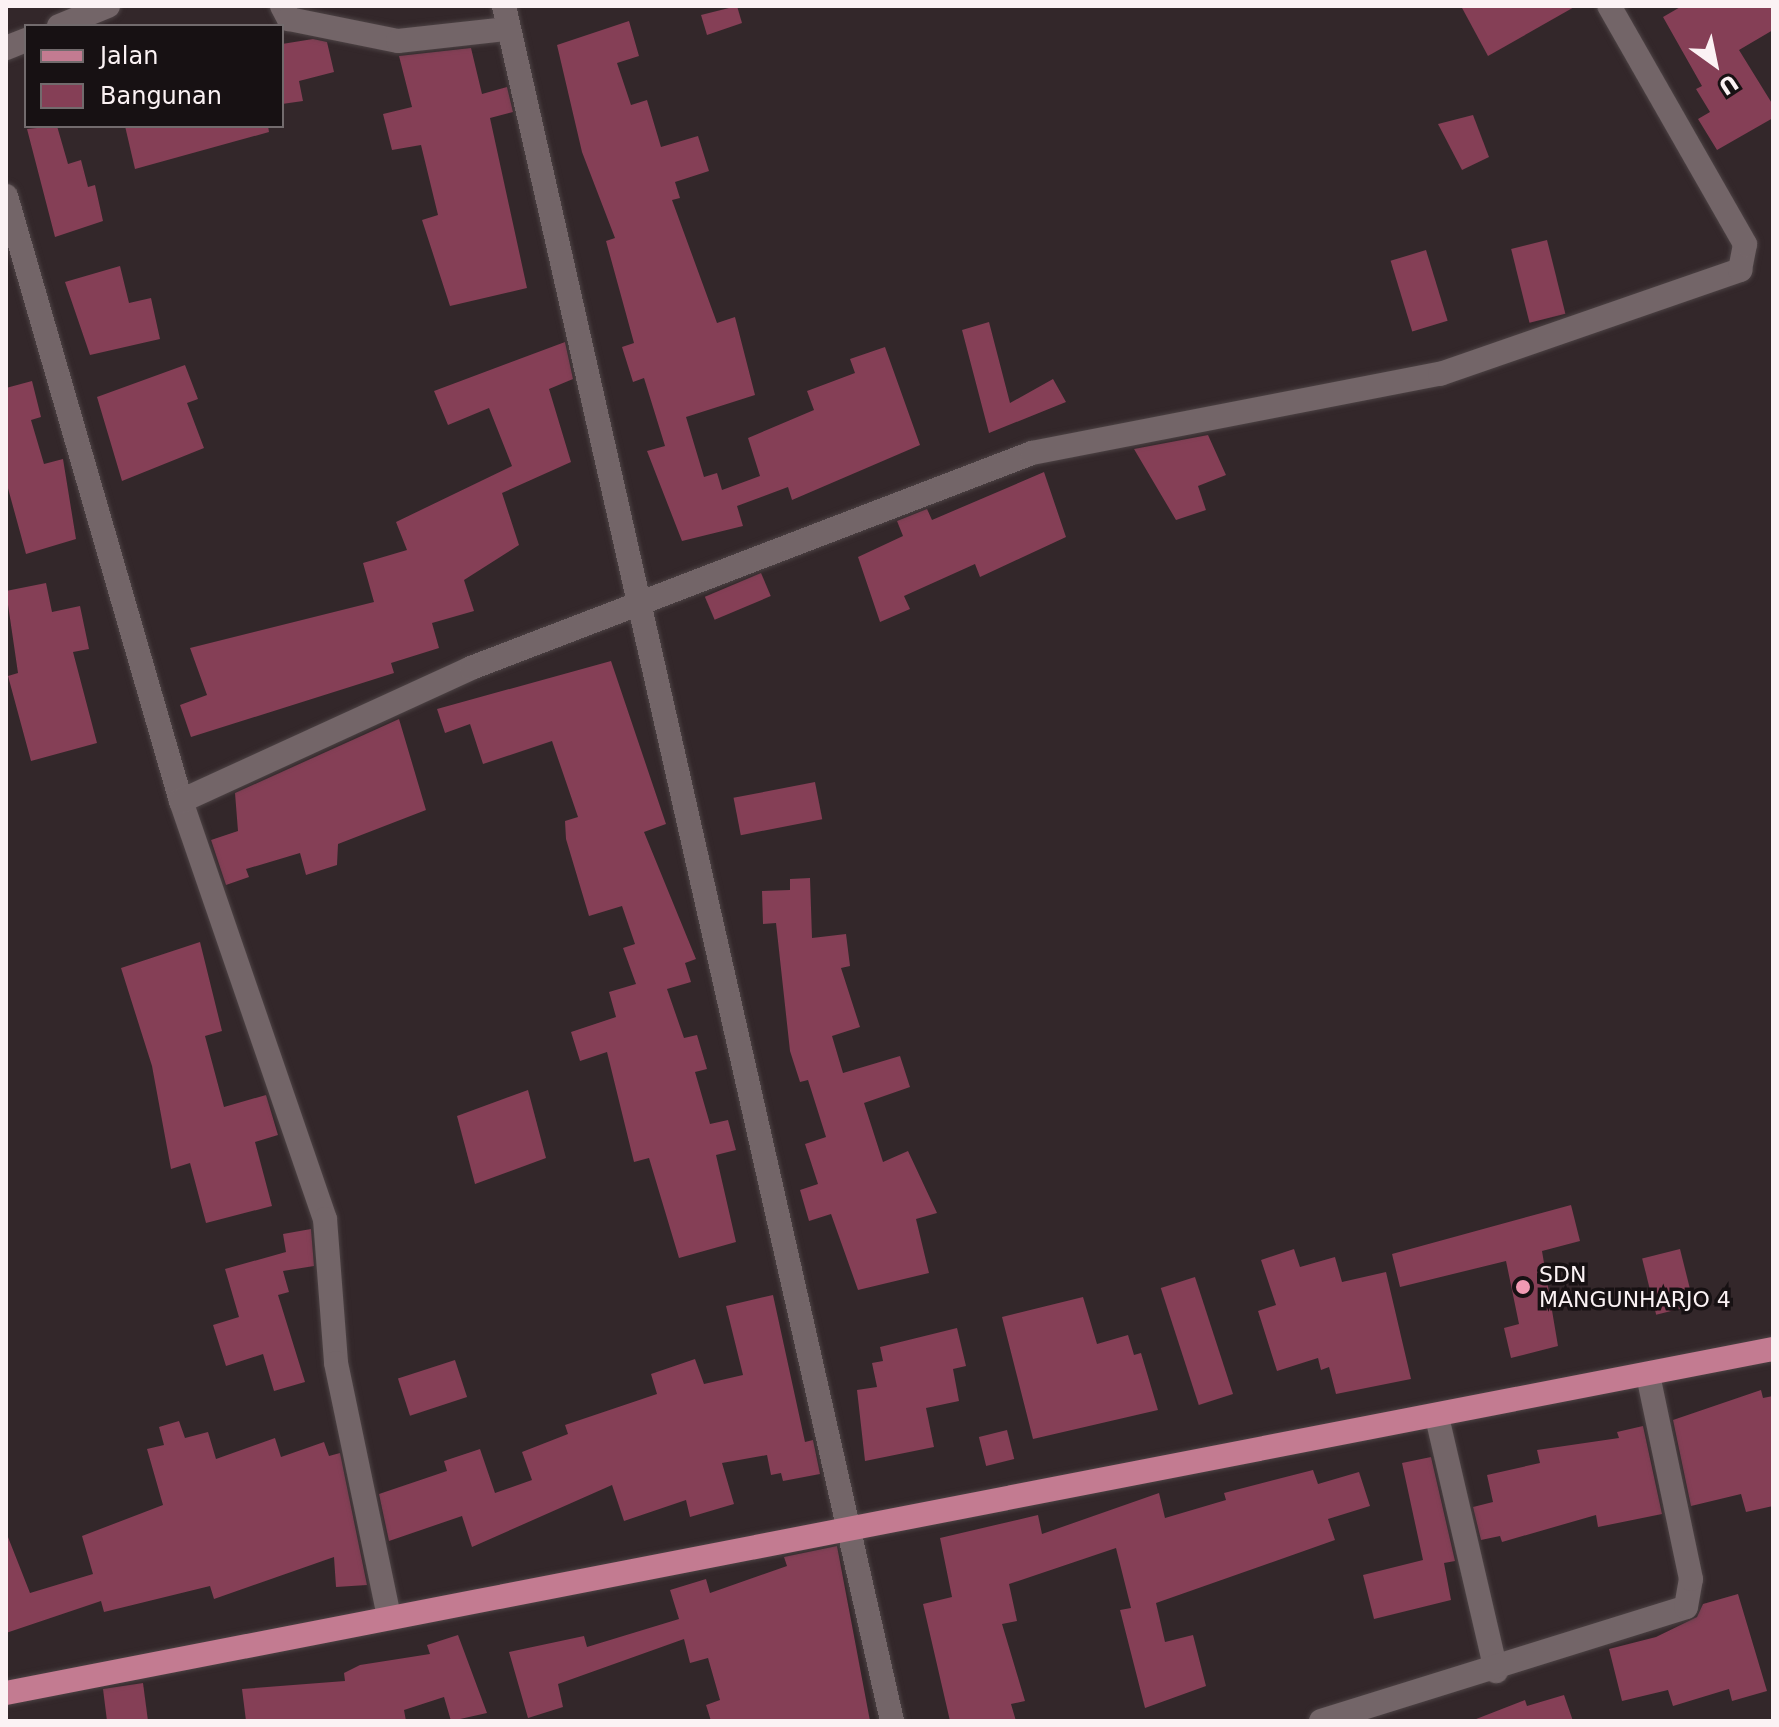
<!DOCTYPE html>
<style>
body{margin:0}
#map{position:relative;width:1779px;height:1727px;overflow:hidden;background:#33272a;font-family:"DejaVu Sans",sans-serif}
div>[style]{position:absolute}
.building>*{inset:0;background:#853f56;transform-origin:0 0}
.roads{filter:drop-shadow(0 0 2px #4c4244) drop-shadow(0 0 2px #4c4244)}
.minor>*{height:24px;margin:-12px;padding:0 12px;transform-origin:12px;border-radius:12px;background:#736568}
.major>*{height:24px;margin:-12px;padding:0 12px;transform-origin:12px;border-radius:12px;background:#c37b91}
.dots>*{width:22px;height:22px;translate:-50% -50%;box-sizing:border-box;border:4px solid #171113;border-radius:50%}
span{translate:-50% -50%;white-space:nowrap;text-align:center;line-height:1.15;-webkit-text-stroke:7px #171113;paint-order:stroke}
.poi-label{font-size:22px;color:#fbf2f4}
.left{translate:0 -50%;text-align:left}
.frame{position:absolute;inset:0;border:8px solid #fbf2f4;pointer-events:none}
.legend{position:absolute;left:24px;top:24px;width:260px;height:104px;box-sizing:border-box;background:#171113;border:2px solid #726b6d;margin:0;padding:10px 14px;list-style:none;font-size:24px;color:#fbf2f4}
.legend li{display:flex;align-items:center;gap:16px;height:40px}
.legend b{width:40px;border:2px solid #726b6d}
.north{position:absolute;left:1675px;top:24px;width:80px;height:80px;-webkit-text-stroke:6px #171113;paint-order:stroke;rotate:147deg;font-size:22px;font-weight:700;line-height:32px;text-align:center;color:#fbf2f4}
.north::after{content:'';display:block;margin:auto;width:28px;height:36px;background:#fbf2f4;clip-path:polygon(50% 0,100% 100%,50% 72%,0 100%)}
</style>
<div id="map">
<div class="building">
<i style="clip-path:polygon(737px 6px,742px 23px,707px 35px,701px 15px)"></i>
<i style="clip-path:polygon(1461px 6px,1576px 6px,1488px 56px)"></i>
<i style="clip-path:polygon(1682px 6px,1773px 6px,1773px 30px,1739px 50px,1773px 105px,1773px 118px,1717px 150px,1698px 119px,1710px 112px,1696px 89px,1702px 86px,1663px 17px)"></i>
<i style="clip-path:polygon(629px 21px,639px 56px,617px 63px,631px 105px,647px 100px,661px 147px,698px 136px,709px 171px,675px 182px,680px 198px,672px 200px,717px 323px,735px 317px,755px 395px,686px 417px,704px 477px,717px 473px,722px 490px,760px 476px,748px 438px,814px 410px,807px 391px,855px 373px,850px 359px,885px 347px,920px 445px,792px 500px,788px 487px,737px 506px,743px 526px,682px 541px,647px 451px,665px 446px,644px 378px,633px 382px,622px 347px,634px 343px,606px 241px,615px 238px,582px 152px,557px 45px)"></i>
<i style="clip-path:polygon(313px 39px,327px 42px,334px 72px,299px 81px,303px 101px,282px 104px,282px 44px)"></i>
<i style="clip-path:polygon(471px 48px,482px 94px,507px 87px,513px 112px,490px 118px,527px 288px,450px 306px,422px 220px,438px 215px,421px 145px,392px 150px,383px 114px,412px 107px,399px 56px)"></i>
<i style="clip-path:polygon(1473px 115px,1489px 157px,1462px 170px,1438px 124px)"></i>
<i style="clip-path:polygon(57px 126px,68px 164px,81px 160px,88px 187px,95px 185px,103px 221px,55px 237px,27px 129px)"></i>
<i style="clip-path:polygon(125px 126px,268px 126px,269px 132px,135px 169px)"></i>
<i style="left:1547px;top:240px;width:76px;height:37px;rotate:76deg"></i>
<i style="left:1426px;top:250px;width:74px;height:37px;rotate:73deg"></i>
<i style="clip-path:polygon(120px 266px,129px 303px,151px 298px,160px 339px,90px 355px,65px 282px)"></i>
<i style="clip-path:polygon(989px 322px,1010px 403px,1053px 379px,1066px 402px,989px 433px,962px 330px)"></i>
<i style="clip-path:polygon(565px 342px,573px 379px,549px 389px,571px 462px,502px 493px,519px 545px,464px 580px,474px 611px,432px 623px,439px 648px,391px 663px,394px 673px,191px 737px,180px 705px,207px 695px,190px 648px,374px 602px,363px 563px,407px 550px,396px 522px,512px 466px,489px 408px,448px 425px,434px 391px)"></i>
<i style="clip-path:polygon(185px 365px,198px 399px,187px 403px,204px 448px,122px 481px,97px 397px)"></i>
<i style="clip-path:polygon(32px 381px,41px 417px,31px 420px,44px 464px,63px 459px,76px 539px,26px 554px,6px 481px,6px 388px)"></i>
<i style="clip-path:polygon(1208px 435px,1226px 475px,1198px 486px,1206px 510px,1176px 520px,1134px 449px)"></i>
<i style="clip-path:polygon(1044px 472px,1066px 537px,980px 577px,975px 564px,904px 596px,910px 609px,880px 622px,858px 557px,903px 536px,897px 521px,927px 509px,932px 520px)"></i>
<i style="left:761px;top:573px;width:25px;height:61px;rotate:67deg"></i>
<i style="clip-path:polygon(46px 583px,52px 612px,80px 606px,89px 649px,73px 652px,97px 743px,31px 761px,8px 676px,18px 673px,6px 591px)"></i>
<i style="clip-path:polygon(611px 661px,666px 824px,644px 832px,696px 959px,685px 963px,691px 982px,667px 989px,684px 1038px,697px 1035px,707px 1069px,695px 1072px,710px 1124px,728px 1120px,736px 1150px,716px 1155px,736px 1242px,679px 1258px,649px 1158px,634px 1162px,607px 1052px,580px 1061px,571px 1032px,616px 1017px,609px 992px,636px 984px,623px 948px,635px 944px,622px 906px,589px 916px,566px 839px,565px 821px,578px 817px,552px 741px,483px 764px,470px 724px,445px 733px,437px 709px)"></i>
<i style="clip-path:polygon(399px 719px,426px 810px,338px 844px,337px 865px,306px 875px,300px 853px,246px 869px,249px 877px,226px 885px,211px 840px,238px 831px,235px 793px)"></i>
<i style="left:815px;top:782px;width:38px;height:83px;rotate:79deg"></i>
<i style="clip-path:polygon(810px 878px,812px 938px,846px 934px,850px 966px,841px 968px,860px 1027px,832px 1036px,843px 1073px,900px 1056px,910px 1087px,864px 1103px,883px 1162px,908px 1151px,937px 1213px,916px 1219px,929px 1273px,858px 1290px,831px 1214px,809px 1221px,800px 1190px,818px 1184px,805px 1144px,826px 1137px,808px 1080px,800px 1082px,790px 1051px,776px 923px,763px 924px,762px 891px,790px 890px,790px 879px)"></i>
<i style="clip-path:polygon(200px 942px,222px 1031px,205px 1036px,224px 1107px,266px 1095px,278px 1135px,255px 1142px,272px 1206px,206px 1223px,190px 1163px,171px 1169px,152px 1066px,121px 968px)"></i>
<i style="clip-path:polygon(528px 1090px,546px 1158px,475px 1184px,457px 1116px)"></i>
<i style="clip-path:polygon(1571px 1205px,1580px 1241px,1542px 1251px,1558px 1346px,1511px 1358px,1504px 1328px,1519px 1324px,1506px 1261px,1400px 1287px,1392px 1254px)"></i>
<i style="clip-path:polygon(311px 1229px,314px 1266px,283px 1271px,289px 1292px,278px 1295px,305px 1382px,274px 1391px,263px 1354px,226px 1366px,213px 1325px,239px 1317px,225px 1269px,286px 1252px,283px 1234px)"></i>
<i style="clip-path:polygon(1294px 1249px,1300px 1267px,1335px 1257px,1342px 1282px,1386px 1272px,1411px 1379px,1336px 1394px,1329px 1367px,1321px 1370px,1318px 1358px,1277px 1371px,1258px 1311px,1276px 1305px,1261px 1260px)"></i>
<i style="left:1680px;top:1249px;width:58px;height:39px;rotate:76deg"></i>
<i style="left:1195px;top:1277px;width:123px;height:36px;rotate:72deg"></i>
<i style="clip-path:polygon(773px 1295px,805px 1442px,813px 1440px,820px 1474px,783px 1481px,781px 1473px,771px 1475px,767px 1455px,722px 1463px,734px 1504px,690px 1517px,686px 1500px,624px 1521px,612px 1485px,472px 1547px,462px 1516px,389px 1541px,379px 1494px,447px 1471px,444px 1461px,480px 1449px,495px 1493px,532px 1480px,522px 1452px,568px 1434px,565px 1425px,657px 1394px,651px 1374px,695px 1359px,704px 1384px,743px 1375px,726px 1306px)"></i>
<i style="clip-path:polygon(1083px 1297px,1097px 1344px,1128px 1335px,1134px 1355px,1141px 1353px,1158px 1410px,1033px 1439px,1002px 1317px)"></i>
<i style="clip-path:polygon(957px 1328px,966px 1366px,953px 1369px,959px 1401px,926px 1408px,934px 1447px,865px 1461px,857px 1390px,877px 1387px,872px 1363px,883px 1361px,880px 1347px)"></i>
<i style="left:455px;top:1360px;width:39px;height:60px;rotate:72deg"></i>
<i style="clip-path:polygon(1761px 1390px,1763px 1398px,1773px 1396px,1773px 1506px,1746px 1512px,1741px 1494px,1691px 1506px,1673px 1420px)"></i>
<i style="clip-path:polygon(179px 1421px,185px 1438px,208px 1432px,216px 1459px,275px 1438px,281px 1457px,324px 1442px,329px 1456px,340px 1453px,367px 1585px,336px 1587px,334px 1557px,214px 1599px,210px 1586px,104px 1612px,101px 1601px,6px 1633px,6px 1532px,30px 1593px,93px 1574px,82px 1536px,163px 1505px,147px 1449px,164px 1445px,159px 1427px)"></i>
<i style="clip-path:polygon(1643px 1426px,1662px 1514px,1598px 1527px,1596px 1515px,1502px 1542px,1500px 1536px,1481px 1540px,1473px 1507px,1493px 1502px,1487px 1475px,1540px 1463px,1537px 1450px,1619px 1438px,1617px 1432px)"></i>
<i style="left:1007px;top:1430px;width:30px;height:29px;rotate:76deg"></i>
<i style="clip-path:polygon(1431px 1457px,1455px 1561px,1444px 1563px,1451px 1600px,1374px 1619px,1363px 1575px,1423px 1560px,1402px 1463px)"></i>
<i style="clip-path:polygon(1313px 1470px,1318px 1484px,1359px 1472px,1370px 1506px,1328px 1519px,1335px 1540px,1156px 1603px,1165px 1642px,1193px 1635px,1206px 1686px,1145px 1708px,1120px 1610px,1131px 1608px,1116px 1548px,1009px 1584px,1017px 1621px,1002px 1624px,1025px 1701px,1011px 1704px,1016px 1721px,950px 1721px,923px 1604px,952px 1597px,940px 1538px,1038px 1515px,1042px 1534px,1159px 1493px,1165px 1518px,1226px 1500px,1224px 1493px)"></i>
<i style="clip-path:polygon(837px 1546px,870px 1721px,711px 1721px,706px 1705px,720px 1700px,708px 1658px,690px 1663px,684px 1639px,558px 1684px,563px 1707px,528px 1718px,509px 1652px,584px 1636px,587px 1647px,679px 1619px,670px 1590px,706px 1579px,710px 1593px,787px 1566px,784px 1557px)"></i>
<i style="clip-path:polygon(1738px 1594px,1767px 1691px,1732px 1701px,1729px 1689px,1673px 1706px,1668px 1690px,1622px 1701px,1609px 1649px,1656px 1637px,1697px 1617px,1703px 1604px)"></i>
<i style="clip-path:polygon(458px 1635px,487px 1713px,451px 1721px,444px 1697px,404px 1710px,406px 1721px,246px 1721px,242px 1689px,345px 1681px,344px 1673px,360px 1665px,430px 1654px,427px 1645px)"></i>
<i style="clip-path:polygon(143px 1683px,148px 1721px,107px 1721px,103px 1689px)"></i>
<i style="clip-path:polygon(1564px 1695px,1573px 1721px,1471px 1721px,1525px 1700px,1527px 1706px)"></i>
</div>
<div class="roads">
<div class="minor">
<i style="left:282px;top:6px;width:15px;rotate:62deg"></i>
<i style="left:289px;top:19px;width:111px;rotate:11.4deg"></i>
<i style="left:398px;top:41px;width:110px;rotate:-6.3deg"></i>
<i style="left:504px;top:6px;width:1758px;rotate:77.25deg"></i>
<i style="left:59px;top:26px;width:53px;rotate:-22.2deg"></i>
<i style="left:6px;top:48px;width:22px;rotate:-22deg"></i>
<i style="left:6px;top:196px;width:630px;rotate:73.87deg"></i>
<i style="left:181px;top:801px;width:442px;rotate:71deg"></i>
<i style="left:325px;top:1219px;width:144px;rotate:85.6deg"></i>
<i style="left:336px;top:1363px;width:258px;rotate:78.2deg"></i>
<i style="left:181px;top:801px;width:319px;rotate:-24.6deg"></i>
<i style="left:471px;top:668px;width:601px;rotate:-20.97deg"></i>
<i style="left:1032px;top:453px;width:416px;rotate:-11deg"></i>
<i style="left:1440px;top:374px;width:318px;rotate:-19.1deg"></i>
<i style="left:1740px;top:270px;width:26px;rotate:-79deg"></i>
<i style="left:1745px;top:244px;width:274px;rotate:-119.7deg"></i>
<i style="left:1437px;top:1417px;width:261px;rotate:76.9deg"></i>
<i style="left:1321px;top:1721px;width:382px;rotate:-17.3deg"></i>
<i style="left:1686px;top:1607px;width:28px;rotate:-80deg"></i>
<i style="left:1691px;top:1579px;width:208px;rotate:-101.9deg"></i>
</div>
<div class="major">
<i style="left:6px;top:1693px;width:1800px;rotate:-11.02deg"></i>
</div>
</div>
<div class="dots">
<i style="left:1523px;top:1287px;background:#f19ab3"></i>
</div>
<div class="poi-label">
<span class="left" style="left:1539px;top:1287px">SDN<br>MANGUNHARJO 4</span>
</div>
<div class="frame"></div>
<ul class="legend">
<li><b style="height:10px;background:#c37b91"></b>Jalan</li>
<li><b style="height:22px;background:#853f56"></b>Bangunan</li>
</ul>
<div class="north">U</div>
</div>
